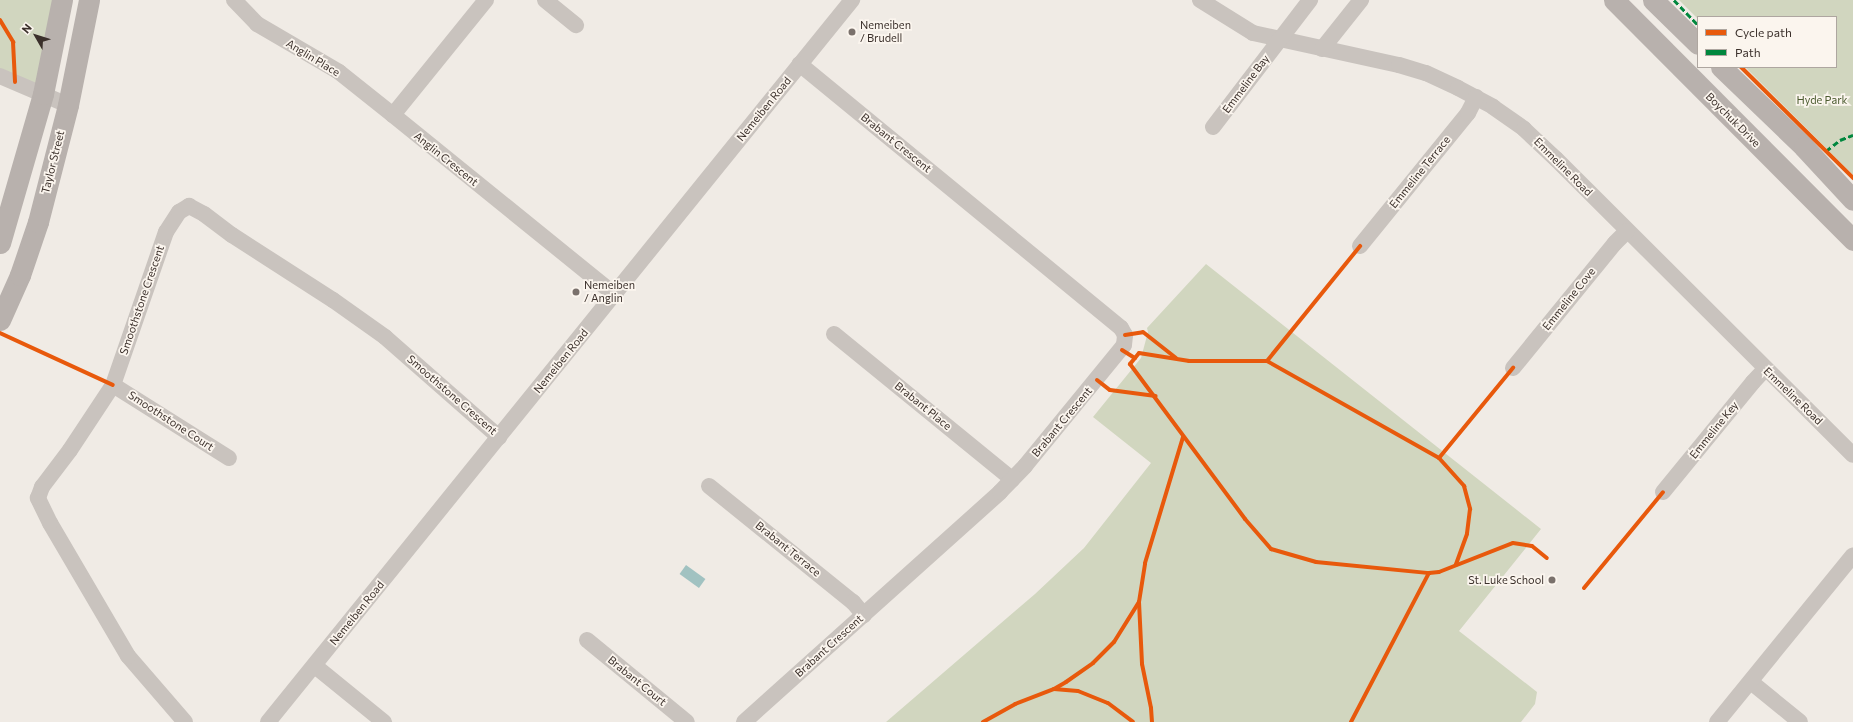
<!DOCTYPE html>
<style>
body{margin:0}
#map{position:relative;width:1853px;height:722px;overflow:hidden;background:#f0ebe5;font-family:Commissioner,sans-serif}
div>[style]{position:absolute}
.green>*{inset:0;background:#d1d6bf}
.water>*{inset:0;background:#a1c2c1;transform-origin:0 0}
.minor>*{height:16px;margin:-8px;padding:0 8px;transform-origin:8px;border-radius:8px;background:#c9c3be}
.major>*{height:21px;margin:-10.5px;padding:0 10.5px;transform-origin:10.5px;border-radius:10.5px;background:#b8b1ad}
.quiet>*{height:3px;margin-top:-1.5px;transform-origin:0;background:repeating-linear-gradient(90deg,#00873e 0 6px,transparent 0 9px)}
.cycleway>*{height:4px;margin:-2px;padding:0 2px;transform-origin:2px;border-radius:2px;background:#e8590c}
.dots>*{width:11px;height:11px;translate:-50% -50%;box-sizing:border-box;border:2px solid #fbf5ee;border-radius:50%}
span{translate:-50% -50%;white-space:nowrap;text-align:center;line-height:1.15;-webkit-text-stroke:3.5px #fbf5ee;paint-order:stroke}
.poi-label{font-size:11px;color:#3b302b}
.left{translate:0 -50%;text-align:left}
.right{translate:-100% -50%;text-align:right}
.street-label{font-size:11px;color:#3b302b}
.park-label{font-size:11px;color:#4a5a2e}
.legend{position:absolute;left:1697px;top:16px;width:140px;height:52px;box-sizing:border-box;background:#fbf5ee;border:1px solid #aea6a0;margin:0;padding:5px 7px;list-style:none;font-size:12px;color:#3b302b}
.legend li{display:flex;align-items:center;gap:8px;height:20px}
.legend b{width:20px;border:1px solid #aea6a0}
.north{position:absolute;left:16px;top:16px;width:40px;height:40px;-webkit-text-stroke:3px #fbf5ee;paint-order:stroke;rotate:309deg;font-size:11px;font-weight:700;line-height:16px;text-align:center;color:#3b302b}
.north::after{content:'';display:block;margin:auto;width:14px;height:18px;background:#3b302b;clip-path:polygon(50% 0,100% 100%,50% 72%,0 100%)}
</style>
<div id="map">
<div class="green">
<i style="clip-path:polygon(0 0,62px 0,43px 94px,0 76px)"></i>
<i style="clip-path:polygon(1679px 0,1853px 0,1853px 175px,1745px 67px,1836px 67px,1836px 17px,1698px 17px,1698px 19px)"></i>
<i style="clip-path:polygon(1206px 264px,1541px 529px,1459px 631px,1537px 692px,1535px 704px,1521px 722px,886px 722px,1035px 594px,1084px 548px,1151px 463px,1093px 417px,1141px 358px,1148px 332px,1147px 328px)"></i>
</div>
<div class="water">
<i style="left:686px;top:565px;width:24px;height:11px;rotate:36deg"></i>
</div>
<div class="minor">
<i style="left:234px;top:0;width:33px;rotate:46deg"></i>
<i style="left:257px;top:24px;width:95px;rotate:30.3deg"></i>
<i style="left:339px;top:72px;width:69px;rotate:38.5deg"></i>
<i style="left:486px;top:0;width:148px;rotate:129deg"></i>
<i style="left:393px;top:115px;width:286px;rotate:39deg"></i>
<i style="left:545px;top:0;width:40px;rotate:39deg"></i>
<i style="left:1200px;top:0;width:62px;rotate:31.9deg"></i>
<i style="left:1253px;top:33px;width:149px;rotate:12.4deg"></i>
<i style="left:1399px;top:65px;width:28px;rotate:17deg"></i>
<i style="left:1426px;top:73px;width:35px;rotate:25deg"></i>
<i style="left:1458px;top:88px;width:40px;rotate:28deg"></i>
<i style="left:1493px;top:107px;width:38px;rotate:35deg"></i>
<i style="left:1524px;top:129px;width:44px;rotate:43.2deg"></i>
<i style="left:1556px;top:159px;width:419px;rotate:44.9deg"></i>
<i style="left:1322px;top:49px;width:63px;rotate:-51.5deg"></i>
<i style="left:0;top:76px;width:74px;rotate:23.1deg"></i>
<i style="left:1213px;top:127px;width:160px;rotate:-52.6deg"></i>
<i style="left:1360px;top:246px;width:171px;rotate:-50.9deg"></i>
<i style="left:1468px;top:113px;width:18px;rotate:-63deg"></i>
<i style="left:834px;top:334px;width:230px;rotate:39.2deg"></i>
<i style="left:1513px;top:368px;width:161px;rotate:-50.8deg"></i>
<i style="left:1615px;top:243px;width:17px;rotate:-45deg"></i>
<i style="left:113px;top:385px;width:137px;rotate:32.2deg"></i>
<i style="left:709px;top:486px;width:185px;rotate:38.9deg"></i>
<i style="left:853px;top:602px;width:17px;rotate:50deg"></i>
<i style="left:1663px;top:492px;width:142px;rotate:-50.7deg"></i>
<i style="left:1753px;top:382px;width:18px;rotate:-47deg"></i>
<i style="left:587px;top:640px;width:129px;rotate:39.4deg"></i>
<i style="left:315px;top:666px;width:89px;rotate:39.1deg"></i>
<i style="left:1751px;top:682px;width:63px;rotate:39.2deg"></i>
<i style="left:185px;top:722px;width:87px;rotate:-130.8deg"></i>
<i style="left:128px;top:656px;width:154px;rotate:-120.4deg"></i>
<i style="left:50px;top:523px;width:28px;rotate:-116deg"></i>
<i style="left:38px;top:498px;width:12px;rotate:-70deg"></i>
<i style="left:42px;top:487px;width:46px;rotate:-52.9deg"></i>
<i style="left:70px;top:450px;width:78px;rotate:-56.5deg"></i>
<i style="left:113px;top:385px;width:162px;rotate:-70.9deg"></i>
<i style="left:166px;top:232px;width:24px;rotate:-57deg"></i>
<i style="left:179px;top:212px;width:12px;rotate:-31deg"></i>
<i style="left:189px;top:206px;width:17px;rotate:28deg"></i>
<i style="left:204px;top:214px;width:35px;rotate:37deg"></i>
<i style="left:232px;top:235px;width:120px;rotate:32.8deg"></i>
<i style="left:333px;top:300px;width:64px;rotate:35.4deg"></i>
<i style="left:385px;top:337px;width:152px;rotate:41.3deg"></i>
<i style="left:268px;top:722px;width:929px;rotate:-51.03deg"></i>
<i style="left:744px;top:722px;width:344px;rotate:-41.9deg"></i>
<i style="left:1000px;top:492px;width:36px;rotate:-46deg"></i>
<i style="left:1025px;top:466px;width:156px;rotate:-50.7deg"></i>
<i style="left:1124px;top:345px;width:10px;rotate:-84deg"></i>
<i style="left:1125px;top:335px;width:8px;rotate:-120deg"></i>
<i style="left:1121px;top:328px;width:416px;rotate:-140.6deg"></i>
<i style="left:1717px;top:722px;width:215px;rotate:-50.8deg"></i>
</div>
<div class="major">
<i style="left:1614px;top:0;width:339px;rotate:45.1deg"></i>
<i style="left:1653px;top:0;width:63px;rotate:44.4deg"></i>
<i style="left:1721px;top:67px;width:115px;rotate:43.9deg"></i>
<i style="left:1804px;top:147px;width:72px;rotate:47.2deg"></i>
<i style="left:0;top:243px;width:155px;rotate:-73.9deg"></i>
<i style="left:43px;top:94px;width:96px;rotate:-78.6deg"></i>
<i style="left:0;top:320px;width:49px;rotate:-66deg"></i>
<i style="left:20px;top:275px;width:56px;rotate:-71.2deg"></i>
<i style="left:38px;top:222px;width:121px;rotate:-75.6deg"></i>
<i style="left:68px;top:105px;width:107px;rotate:-78.7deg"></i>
</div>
<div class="quiet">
<i style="left:1674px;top:0;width:35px;rotate:46deg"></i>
<i style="left:1826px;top:151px;width:18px;rotate:-38deg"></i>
<i style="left:1840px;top:140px;width:14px;rotate:-21deg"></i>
</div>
<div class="cycleway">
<i style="left:0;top:20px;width:26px;rotate:59deg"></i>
<i style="left:13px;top:42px;width:40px;rotate:87.1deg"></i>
<i style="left:1741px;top:67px;width:158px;rotate:44.7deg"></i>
<i style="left:0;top:333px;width:124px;rotate:24.7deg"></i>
<i style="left:1125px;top:335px;width:18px;rotate:-9deg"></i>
<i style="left:1143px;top:332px;width:42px;rotate:38.2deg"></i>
<i style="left:1122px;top:350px;width:15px;rotate:32deg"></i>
<i style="left:1135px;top:358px;width:8px;rotate:130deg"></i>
<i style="left:1130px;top:364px;width:193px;rotate:53.4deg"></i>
<i style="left:1245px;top:519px;width:40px;rotate:49deg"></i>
<i style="left:1271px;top:549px;width:47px;rotate:16.1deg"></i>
<i style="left:1316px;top:562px;width:114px;rotate:5.6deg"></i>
<i style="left:1429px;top:573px;width:10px;rotate:-6deg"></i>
<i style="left:1439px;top:572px;width:79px;rotate:-21.4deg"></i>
<i style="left:1513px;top:543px;width:19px;rotate:9deg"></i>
<i style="left:1532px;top:546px;width:19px;rotate:39deg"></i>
<i style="left:1135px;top:358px;width:6px;rotate:-51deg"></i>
<i style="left:1139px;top:353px;width:51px;rotate:9.1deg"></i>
<i style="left:1189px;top:361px;width:78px"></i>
<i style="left:1267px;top:361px;width:197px;rotate:29.4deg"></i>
<i style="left:1439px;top:458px;width:38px;rotate:48deg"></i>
<i style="left:1464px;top:486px;width:24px;rotate:75deg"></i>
<i style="left:1470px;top:509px;width:25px;rotate:97deg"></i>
<i style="left:1467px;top:534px;width:33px;rotate:110deg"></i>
<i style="left:1267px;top:361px;width:148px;rotate:-51deg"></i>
<i style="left:1097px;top:380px;width:16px;rotate:38deg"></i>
<i style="left:1110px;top:390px;width:46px;rotate:7.4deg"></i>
<i style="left:1439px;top:458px;width:117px;rotate:-50.6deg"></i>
<i style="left:1584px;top:588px;width:124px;rotate:-50.5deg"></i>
<i style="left:1139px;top:602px;width:62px;rotate:87.2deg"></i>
<i style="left:1142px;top:664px;width:45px;rotate:78.4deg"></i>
<i style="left:1151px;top:708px;width:14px;rotate:86deg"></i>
<i style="left:1054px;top:689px;width:24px;rotate:5deg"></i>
<i style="left:1078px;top:691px;width:32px;rotate:22deg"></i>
<i style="left:1108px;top:703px;width:31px;rotate:37deg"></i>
<i style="left:983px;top:722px;width:37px;rotate:-29deg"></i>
<i style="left:1015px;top:704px;width:42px;rotate:-21deg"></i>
<i style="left:1054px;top:689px;width:14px;rotate:-30deg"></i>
<i style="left:1066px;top:682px;width:33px;rotate:-35deg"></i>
<i style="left:1093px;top:663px;width:30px;rotate:-45deg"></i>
<i style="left:1114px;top:642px;width:47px;rotate:-58deg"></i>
<i style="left:1139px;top:602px;width:39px;rotate:-81deg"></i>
<i style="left:1145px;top:563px;width:132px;rotate:-73.2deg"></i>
<i style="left:1351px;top:722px;width:168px;rotate:-62.4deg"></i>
</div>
<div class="dots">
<i style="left:852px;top:32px;background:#7a716c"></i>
<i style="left:576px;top:292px;background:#7a716c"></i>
<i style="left:1552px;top:580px;background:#7a716c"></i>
</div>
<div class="poi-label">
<span class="left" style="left:860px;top:32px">Nemeiben<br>/ Brudell</span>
<span class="left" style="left:584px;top:292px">Nemeiben<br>/ Anglin</span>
<span class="right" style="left:1544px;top:580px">St. Luke School</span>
</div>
<div class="street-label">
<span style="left:313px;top:58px;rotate:31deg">Anglin Place</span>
<span style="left:1246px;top:84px;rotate:-53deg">Emmeline Bay</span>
<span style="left:764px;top:109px;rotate:-51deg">Nemeiben Road</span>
<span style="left:1733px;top:120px;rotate:45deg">Boychuk Drive</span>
<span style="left:896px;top:143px;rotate:39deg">Brabant Crescent</span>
<span style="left:446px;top:159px;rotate:39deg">Anglin Crescent</span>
<span style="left:53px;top:162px;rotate:-76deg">Taylor Street</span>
<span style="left:1563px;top:167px;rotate:45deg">Emmeline Road</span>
<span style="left:1420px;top:172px;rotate:-51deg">Emmeline Terrace</span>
<span style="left:1569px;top:299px;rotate:-51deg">Emmeline Cove</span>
<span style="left:142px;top:300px;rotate:-71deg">Smoothstone Crescent</span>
<span style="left:561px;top:361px;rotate:-51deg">Nemeiben Road</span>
<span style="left:452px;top:395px;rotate:41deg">Smoothstone Crescent</span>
<span style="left:1793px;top:396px;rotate:44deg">Emmeline Road</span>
<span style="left:923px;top:406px;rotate:39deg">Brabant Place</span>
<span style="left:171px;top:421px;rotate:33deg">Smoothstone Court</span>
<span style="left:1062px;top:422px;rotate:-50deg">Brabant Crescent</span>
<span style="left:1714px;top:430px;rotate:-51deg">Emmeline Key</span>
<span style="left:788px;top:549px;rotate:39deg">Brabant Terrace</span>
<span style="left:357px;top:613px;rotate:-51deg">Nemeiben Road</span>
<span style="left:829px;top:646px;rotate:-42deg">Brabant Crescent</span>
<span style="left:637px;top:681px;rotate:39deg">Brabant Court</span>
</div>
<div class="park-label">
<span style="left:1822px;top:100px">Hyde Park</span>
</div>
<ul class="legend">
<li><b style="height:5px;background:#e8590c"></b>Cycle path</li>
<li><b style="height:5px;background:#00873e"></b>Path</li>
</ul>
<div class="north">N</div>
</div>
